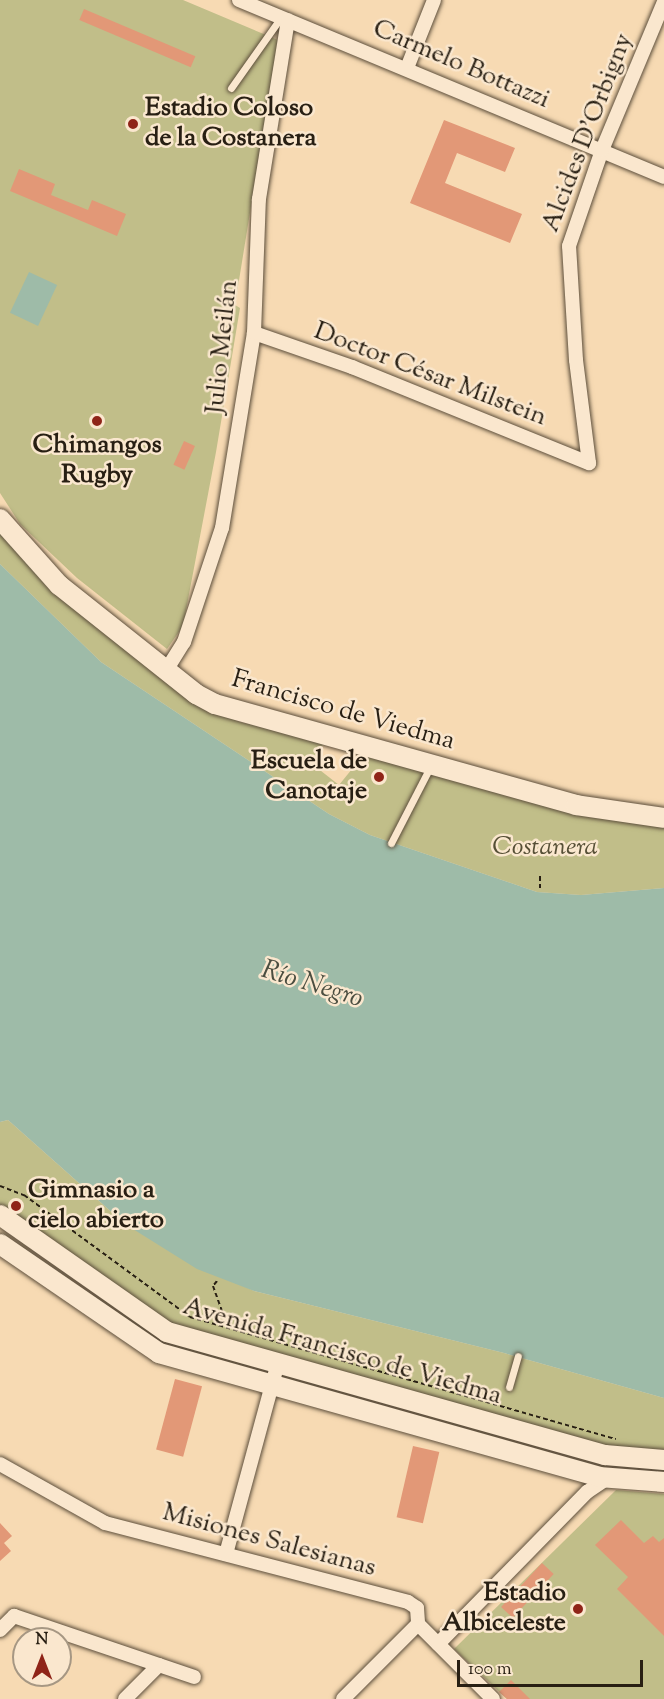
<!DOCTYPE html>
<meta charset="utf-8">
<style>
body{margin:0}
#map{position:relative;width:664px;height:1699px;overflow:hidden;background:#f7dab3;font-family:"Sorts Mill Goudy",serif}
div>[style]{position:absolute}
.green>*{inset:0;background:#c1be89}
.water>*{inset:0;background:#9ebba8;transform-origin:0 0}
.building>*{inset:0;background:#e29877;transform-origin:0 0}
.path>*{height:2px;margin-top:-1px;transform-origin:0;background:repeating-linear-gradient(90deg,#281f13 0 4.5px,transparent 0 7.5px)}
.roads{filter:drop-shadow(0 0 2px #5c4e3b) drop-shadow(0 0 2px #5c4e3b)}
.lane>*{height:7px;margin:-3.5px;padding:0 3.5px;transform-origin:3.5px;border-radius:3.5px;background:#fae7ce}
.street>*{height:14px;margin:-7px;padding:0 7px;transform-origin:7px;border-radius:7px;background:#fae7ce}
.secondary>*{height:20px;margin:-10px;padding:0 10px;transform-origin:10px;border-radius:10px;background:#fae7ce}
.dots>*{width:16px;height:16px;translate:-50% -50%;box-sizing:border-box;border:3px solid #fae7ce;border-radius:50%}
span{translate:-50% -50%;white-space:nowrap;text-align:center;line-height:1.15;-webkit-text-stroke:5px #fae7ce;paint-order:stroke}
.street-label{font-size:26px;color:#281f13}
.poi-label{font-size:26px;color:#281f13;font-weight:700}
.left{translate:0 -50%;text-align:left}
.right{translate:-100% -50%;text-align:right}
.park-label{font-size:26px;color:#564f36;font-style:italic}
.water-label{font-size:27px;color:#4b4e40;font-style:italic}
.north{position:absolute;left:12px;top:1627px;width:60px;height:60px;box-sizing:border-box;background:#fae7ce;border:2px solid #a69783;border-radius:50%;rotate:0deg;font-size:16px;font-weight:700;line-height:24px;text-align:center;color:#281f13}
.north::after{content:'';display:block;margin:auto;width:21px;height:27px;background:#8f2418;clip-path:polygon(50% 0,100% 100%,50% 72%,0 100%)}
.scale{position:absolute;left:457px;top:1660px;width:186px;height:27px;box-sizing:border-box;border:3px solid #281f13;border-top:0;padding-left:8px;font-size:18px;line-height:21px;white-space:nowrap;color:#281f13;-webkit-text-stroke:4px #fae7ce;paint-order:stroke}
</style>
<div id="map">
<div class="green">
<i style="clip-path:polygon(0 0,183px 0,278px 40px,235px 305px,240px 308px,216px 452px,183px 626px,167px 649px,77px 578px,20px 524px,0 493px)"></i>
<i style="clip-path:polygon(0 531px,195px 703px,240px 722px,323px 743px,316px 767px,339px 785px,365px 753px,664px 823px,664px 888px,581px 895px,537px 892px,370px 835px,329px 814px,101px 662px,0 564px)"></i>
<i style="clip-path:polygon(8px 1120px,125px 1224px,254px 1291px,504px 1353px,664px 1398px,664px 1455px,606px 1451px,168px 1327px,0 1209px,0 1122px)"></i>
<i style="clip-path:polygon(616px 1490px,664px 1494px,664px 1699px,507px 1699px,454px 1649px)"></i>
</div>
<div class="water">
<i style="left:29px;top:272px;width:31px;height:45px;rotate:25deg"></i>
<i style="clip-path:polygon(0 564px,101px 662px,329px 814px,370px 835px,537px 892px,581px 895px,664px 888px,664px 1398px,504px 1353px,254px 1291px,197px 1269px,125px 1224px,8px 1120px,0 1122px)"></i>
</div>
<div class="building">
<i style="left:84px;top:9px;width:121px;height:12px;rotate:23deg"></i>
<i style="clip-path:polygon(444px 120px,515px 148px,505px 172px,457px 153px,445px 183px,522px 214px,510px 243px,410px 203px)"></i>
<i style="clip-path:polygon(19px 169px,55px 184px,51px 195px,88px 210px,92px 200px,126px 214px,117px 236px,10px 191px)"></i>
<i style="left:184px;top:441px;width:12px;height:26px;rotate:24deg"></i>
<i style="left:175px;top:1379px;width:28px;height:73px;rotate:15deg"></i>
<i style="left:413px;top:1446px;width:27px;height:73px;rotate:13deg"></i>
<i style="clip-path:polygon(621px 1520px,644px 1543px,653px 1536px,659px 1542px,664px 1538px,664px 1636px,617px 1589px,628px 1577px,595px 1545px)"></i>
<i style="clip-path:polygon(0 1523px,12px 1536px,4px 1543px,11px 1551px,0 1561px)"></i>
<i style="left:542px;top:1563px;width:16px;height:60px;rotate:43deg"></i>
<i style="clip-path:polygon(511px 1680px,530px 1699px,507px 1699px,499px 1692px)"></i>
</div>
<div class="path">
<i style="left:540px;top:888px;width:14px;rotate:-90deg"></i>
<i style="left:0;top:1186px;width:26px;rotate:21deg"></i>
<i style="left:24px;top:1195px;width:206px;rotate:36.3deg"></i>
<i style="left:190px;top:1317px;width:443px;rotate:16deg"></i>
<i style="left:217px;top:1281px;width:6px;rotate:129deg"></i>
<i style="left:213px;top:1286px;width:45px;rotate:70.3deg"></i>
</div>
<div class="roads">
<div class="lane">
<i style="left:231px;top:88px;width:87px;rotate:-54.8deg"></i>
<i style="left:391px;top:843px;width:85px;rotate:-62.8deg"></i>
<i style="left:509px;top:1387px;width:32px;rotate:-74deg"></i>
</div>
<div class="street">
<i style="left:239px;top:0;width:460px;rotate:22.6deg"></i>
<i style="left:407px;top:68px;width:73px;rotate:-68.3deg"></i>
<i style="left:254px;top:333px;width:104px;rotate:19.1deg"></i>
<i style="left:352px;top:367px;width:256px;rotate:22.1deg"></i>
<i style="left:589px;top:463px;width:104px;rotate:-97.2deg"></i>
<i style="left:576px;top:360px;width:114px;rotate:-93.5deg"></i>
<i style="left:569px;top:246px;width:102px;rotate:-71deg"></i>
<i style="left:602px;top:150px;width:160px;rotate:-67.3deg"></i>
<i style="left:167px;top:669px;width:32px;rotate:-58deg"></i>
<i style="left:184px;top:642px;width:120px;rotate:-71.6deg"></i>
<i style="left:222px;top:528px;width:198px;rotate:-80.7deg"></i>
<i style="left:254px;top:333px;width:134px;rotate:-87.9deg"></i>
<i style="left:259px;top:199px;width:181px;rotate:-80.8deg"></i>
<i style="left:0;top:1464px;width:120px;rotate:29.3deg"></i>
<i style="left:105px;top:1523px;width:313px;rotate:14.6deg"></i>
<i style="left:408px;top:1602px;width:11px;rotate:34deg"></i>
<i style="left:417px;top:1608px;width:16px;rotate:86deg"></i>
<i style="left:418px;top:1624px;width:106px;rotate:45deg"></i>
<i style="left:226px;top:1554px;width:199px;rotate:-74.8deg"></i>
<i style="left:0;top:1630px;width:20px;rotate:-45deg"></i>
<i style="left:14px;top:1616px;width:190px;rotate:18.7deg"></i>
<i style="left:438px;top:1644px;width:213px;rotate:-45.6deg"></i>
<i style="left:587px;top:1492px;width:25px;rotate:-34deg"></i>
<i style="left:125px;top:1699px;width:48px;rotate:-45deg"></i>
<i style="left:343px;top:1699px;width:106px;rotate:-45deg"></i>
</div>
<div class="secondary">
<i style="left:0;top:519px;width:89px;rotate:48.2deg"></i>
<i style="left:59px;top:585px;width:175px;rotate:38.5deg"></i>
<i style="left:196px;top:694px;width:21px;rotate:28deg"></i>
<i style="left:215px;top:704px;width:375px;rotate:15.6deg"></i>
<i style="left:576px;top:805px;width:89px;rotate:8.4deg"></i>
<i style="left:0;top:1215px;width:204px;rotate:35deg"></i>
<i style="left:167px;top:1332px;width:455px;rotate:15.7deg"></i>
<i style="left:605px;top:1455px;width:59px;rotate:4.8deg"></i>
<i style="left:0;top:1244px;width:193px;rotate:34.4deg"></i>
<i style="left:159px;top:1353px;width:457px;rotate:15.7deg"></i>
<i style="left:599px;top:1477px;width:65px;rotate:4.4deg"></i>
</div>
</div>
<div class="dots">
<i style="left:133px;top:124px;background:#8f2418"></i>
<i style="left:97px;top:421px;background:#8f2418"></i>
<i style="left:379px;top:777px;background:#8f2418"></i>
<i style="left:16px;top:1206px;background:#8f2418"></i>
<i style="left:578px;top:1609px;background:#8f2418"></i>
</div>
<div class="street-label">
<span style="left:461px;top:65px;rotate:23deg">Carmelo Bottazzi</span>
<span style="left:588px;top:133px;rotate:-69deg">Alcides D'Orbigny</span>
<span style="left:223px;top:347px;rotate:-84deg">Julio Meilán</span>
<span style="left:430px;top:375px;rotate:21deg">Doctor César Milstein</span>
<span style="left:343px;top:711px;rotate:16deg">Francisco de Viedma</span>
<span style="left:342px;top:1352px;rotate:16deg">Avenida Francisco de Viedma</span>
<span style="left:269px;top:1541px;rotate:15deg">Misiones Salesianas</span>
</div>
<div class="poi-label">
<span class="left" style="left:145px;top:124px">Estadio Coloso<br>de la Costanera</span>
<span style="left:97px;top:461px">Chimangos<br>Rugby</span>
<span class="right" style="left:367px;top:777px">Escuela de<br>Canotaje</span>
<span class="left" style="left:28px;top:1206px">Gimnasio a<br>cielo abierto</span>
<span class="right" style="left:566px;top:1609px">Estadio<br>Albiceleste</span>
</div>
<div class="park-label">
<span style="left:545px;top:848px">Costanera</span>
</div>
<div class="water-label">
<span style="left:312px;top:985px;rotate:17deg">Río Negro</span>
</div>
<div class="north">N</div>
<div class="scale">100 m</div>
</div>
